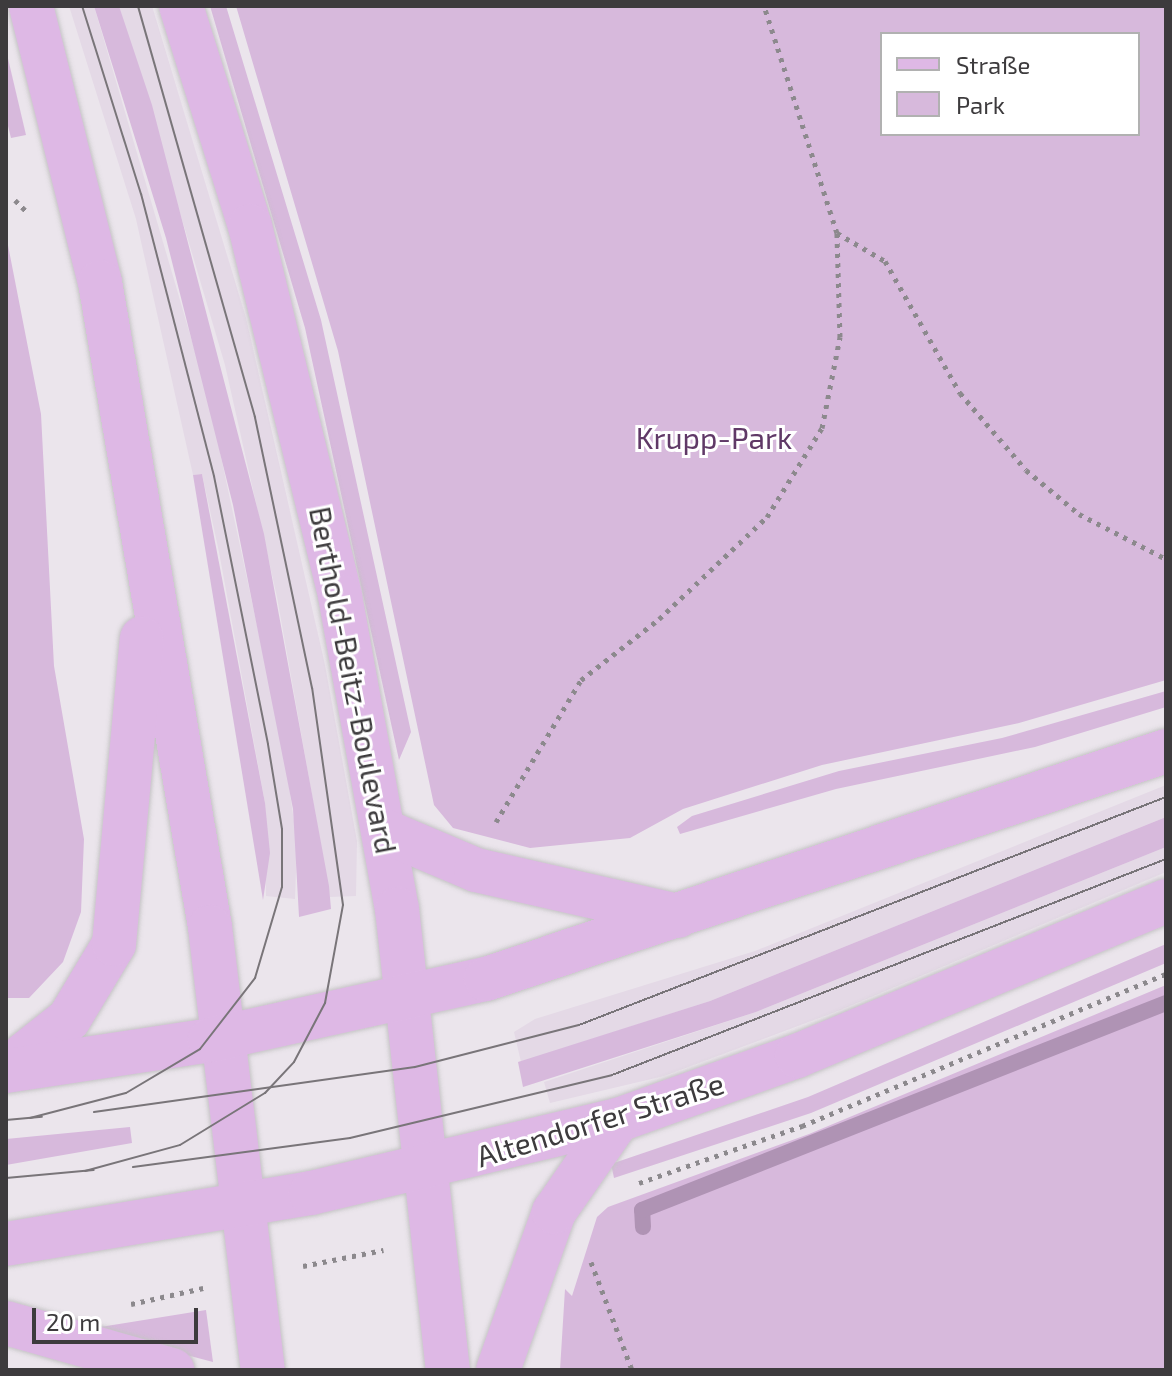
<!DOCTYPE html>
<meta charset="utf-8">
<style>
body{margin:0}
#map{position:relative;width:1172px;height:1376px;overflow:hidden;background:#ebe5ec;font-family:"Exo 2",sans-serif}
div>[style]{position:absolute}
.built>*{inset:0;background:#e4d9e6}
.green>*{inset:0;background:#d7b9dc}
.stream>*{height:16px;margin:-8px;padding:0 8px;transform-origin:8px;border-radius:8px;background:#af93b4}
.path>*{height:5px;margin-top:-2.5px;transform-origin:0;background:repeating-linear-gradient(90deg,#8c898d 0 4px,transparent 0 10px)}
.roads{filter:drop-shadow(0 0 2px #c5c4c5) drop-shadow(0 0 2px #c5c4c5)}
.major>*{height:44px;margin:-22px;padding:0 22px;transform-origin:22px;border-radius:22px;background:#deb8e5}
.tram>*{height:2px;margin:-1px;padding:0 1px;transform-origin:1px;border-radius:1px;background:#797579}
span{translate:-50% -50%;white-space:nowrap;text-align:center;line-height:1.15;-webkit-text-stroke:6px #fff;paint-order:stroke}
.park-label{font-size:30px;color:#603967}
.street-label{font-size:30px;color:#3d3b3d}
.frame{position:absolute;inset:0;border:8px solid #3d3b3d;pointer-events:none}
.legend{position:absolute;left:880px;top:32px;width:260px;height:104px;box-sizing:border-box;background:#fff;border:2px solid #b1b1b1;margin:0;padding:10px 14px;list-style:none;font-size:24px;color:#3d3b3d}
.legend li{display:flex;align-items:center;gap:16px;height:40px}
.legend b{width:40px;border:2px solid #b1b1b1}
.scale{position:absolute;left:32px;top:1308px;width:166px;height:36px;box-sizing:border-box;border:4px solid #3d3b3d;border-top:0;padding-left:10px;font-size:24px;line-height:28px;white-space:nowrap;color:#3d3b3d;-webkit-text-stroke:6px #fff;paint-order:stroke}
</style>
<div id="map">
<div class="built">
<i style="clip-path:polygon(69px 6px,94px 6px,208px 396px,284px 752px,297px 842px,295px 899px,266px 896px,265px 803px,219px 552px,202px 474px,193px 475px,136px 219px)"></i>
<i style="clip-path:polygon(119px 6px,152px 6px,246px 318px,325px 665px,357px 841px,356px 896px,330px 897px,277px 597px,225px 365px)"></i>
<i style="clip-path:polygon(1166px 785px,1166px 817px,710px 1001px,521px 1062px,514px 1032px,535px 1019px,755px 951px)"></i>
<i style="clip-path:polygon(1166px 847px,1166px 872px,838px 1011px,664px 1076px,550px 1103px,544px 1082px,756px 1012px)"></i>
</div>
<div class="green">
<i style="clip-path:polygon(94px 6px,119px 6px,152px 105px,264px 534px,329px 886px,331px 909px,299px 917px,293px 809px,233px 505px,166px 238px)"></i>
<i style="clip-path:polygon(210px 6px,226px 6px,321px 320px,411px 732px,399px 760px,305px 328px)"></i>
<i style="clip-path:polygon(evenodd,236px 6px,1166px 6px,1166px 680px,1019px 723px,822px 765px,683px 809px,630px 838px,530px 848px,453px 828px,434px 805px,338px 351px,236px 6px,882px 34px,1138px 34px,1138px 134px,882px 134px,882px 34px)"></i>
<i style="clip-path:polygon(6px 50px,26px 135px,11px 138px,6px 118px)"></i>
<i style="clip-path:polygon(6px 235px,41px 414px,54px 666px,84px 839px,81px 912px,63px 962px,29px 998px,6px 998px)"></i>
<i style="clip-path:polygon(202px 474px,265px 803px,270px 853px,263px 900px,193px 475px)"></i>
<i style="clip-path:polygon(1166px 691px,1166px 707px,1035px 747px,836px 789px,680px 834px,677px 827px,692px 816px,839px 771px,1002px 738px)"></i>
<i style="clip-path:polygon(1166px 817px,1166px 847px,756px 1012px,523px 1087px,518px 1062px,710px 1001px)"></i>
<i style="clip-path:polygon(1166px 944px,1166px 963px,811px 1113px,614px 1178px,611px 1164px,808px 1097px)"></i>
<i style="clip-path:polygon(1166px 985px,1166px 1370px,560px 1370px,565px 1289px,572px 1296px,597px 1217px,608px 1207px,809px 1134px)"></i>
<i style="clip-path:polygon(130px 1127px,132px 1143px,6px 1165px,6px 1139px)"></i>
<i style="clip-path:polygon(206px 1310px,213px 1362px,88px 1329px)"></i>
</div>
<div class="stream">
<i style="left:643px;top:1227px;width:17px;rotate:-93deg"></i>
<i style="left:642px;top:1210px;width:563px;rotate:-21.56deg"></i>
</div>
<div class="path">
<i style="left:15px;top:200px;width:18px;rotate:45deg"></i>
<i style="left:837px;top:233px;width:56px;rotate:30.3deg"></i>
<i style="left:885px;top:261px;width:152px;rotate:60.4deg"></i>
<i style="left:960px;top:393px;width:101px;rotate:49.4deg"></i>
<i style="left:1026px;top:470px;width:69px;rotate:39.7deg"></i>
<i style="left:1079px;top:514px;width:98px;rotate:27.3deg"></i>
<i style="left:496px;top:822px;width:165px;rotate:-59.1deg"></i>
<i style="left:581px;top:680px;width:99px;rotate:-38deg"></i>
<i style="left:659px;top:619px;width:149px;rotate:-43.4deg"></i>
<i style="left:767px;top:517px;width:105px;rotate:-58.3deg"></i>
<i style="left:822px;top:428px;width:93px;rotate:-78.8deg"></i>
<i style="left:840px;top:337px;width:104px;rotate:-91.7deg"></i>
<i style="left:837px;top:233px;width:238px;rotate:-107.8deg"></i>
<i style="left:639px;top:1183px;width:173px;rotate:-19.3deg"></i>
<i style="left:802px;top:1126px;width:394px;rotate:-22.7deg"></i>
<i style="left:591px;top:1262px;width:116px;rotate:69.2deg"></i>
<i style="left:303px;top:1266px;width:82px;rotate:-11.3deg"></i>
<i style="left:131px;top:1304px;width:74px;rotate:-12.5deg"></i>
</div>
<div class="roads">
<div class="major">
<i style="left:31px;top:6px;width:284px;rotate:76deg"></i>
<i style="left:100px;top:282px;width:654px;rotate:80.32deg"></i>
<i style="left:210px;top:927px;width:446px;rotate:83.2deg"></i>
<i style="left:181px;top:6px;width:231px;rotate:72.6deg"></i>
<i style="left:250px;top:226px;width:381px;rotate:76.3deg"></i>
<i style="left:340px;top:596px;width:318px;rotate:79.7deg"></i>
<i style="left:397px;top:909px;width:464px;rotate:83.7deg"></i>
<i style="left:384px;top:831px;width:100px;rotate:23deg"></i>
<i style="left:476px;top:870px;width:207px;rotate:12.8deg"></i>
<i style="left:6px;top:1069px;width:80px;rotate:-38.4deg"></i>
<i style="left:69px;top:1019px;width:87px;rotate:-59deg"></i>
<i style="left:114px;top:944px;width:307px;rotate:-84.8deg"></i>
<i style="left:6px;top:1071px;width:206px;rotate:-8.6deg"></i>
<i style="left:210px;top:1040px;width:283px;rotate:-12.5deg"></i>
<i style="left:486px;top:979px;width:717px;rotate:-18.54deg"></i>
<i style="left:6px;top:1244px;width:309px;rotate:-9.5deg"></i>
<i style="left:311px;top:1193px;width:316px;rotate:-13.4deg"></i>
<i style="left:618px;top:1120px;width:190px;rotate:-19.7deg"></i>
<i style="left:797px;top:1056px;width:400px;rotate:-22.8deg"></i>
<i style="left:6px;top:1323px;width:173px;rotate:15.8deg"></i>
<i style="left:498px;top:1370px;width:168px;rotate:-70.5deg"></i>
<i style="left:554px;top:1212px;width:112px;rotate:-55.2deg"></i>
</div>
</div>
<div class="tram">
<i style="left:94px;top:1112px;width:324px;rotate:-8deg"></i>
<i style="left:415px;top:1067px;width:169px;rotate:-14.4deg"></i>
<i style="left:579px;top:1025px;width:630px;rotate:-21.23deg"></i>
<i style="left:30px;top:1118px;width:99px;rotate:-14.6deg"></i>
<i style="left:126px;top:1093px;width:86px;rotate:-30.7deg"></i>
<i style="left:200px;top:1049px;width:90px;rotate:-52.2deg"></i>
<i style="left:255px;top:978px;width:95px;rotate:-73.5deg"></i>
<i style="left:282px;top:887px;width:58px;rotate:-90deg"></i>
<i style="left:282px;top:829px;width:86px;rotate:-99.4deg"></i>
<i style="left:268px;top:744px;width:273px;rotate:-101.4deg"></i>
<i style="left:214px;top:476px;width:291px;rotate:-104.5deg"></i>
<i style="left:141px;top:194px;width:197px;rotate:-107.4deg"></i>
<i style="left:6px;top:1120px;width:36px;rotate:-5deg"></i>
<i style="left:133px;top:1167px;width:219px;rotate:-7.6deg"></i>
<i style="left:350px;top:1138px;width:269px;rotate:-13.5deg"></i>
<i style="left:612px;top:1075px;width:595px;rotate:-21.3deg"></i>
<i style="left:85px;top:1171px;width:98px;rotate:-15.3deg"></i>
<i style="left:180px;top:1145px;width:100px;rotate:-31.5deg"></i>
<i style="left:265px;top:1093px;width:42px;rotate:-46.9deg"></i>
<i style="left:294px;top:1062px;width:67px;rotate:-62.3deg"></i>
<i style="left:325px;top:1003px;width:100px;rotate:-79.6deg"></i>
<i style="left:343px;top:905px;width:219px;rotate:-98.1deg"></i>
<i style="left:312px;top:688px;width:277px;rotate:-101.9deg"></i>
<i style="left:255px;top:417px;width:427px;rotate:-105.9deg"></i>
<i style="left:6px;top:1178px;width:88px;rotate:-5.2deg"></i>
</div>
<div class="park-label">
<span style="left:714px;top:437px">Krupp-Park</span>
</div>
<div class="street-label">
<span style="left:354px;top:680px;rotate:79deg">Berthold-Beitz-Boulevard</span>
<span style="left:600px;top:1119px;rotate:-17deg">Altendorfer Straße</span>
</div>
<div class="frame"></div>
<ul class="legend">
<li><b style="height:10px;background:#deb8e5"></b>Straße</li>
<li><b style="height:22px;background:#d7b9dc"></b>Park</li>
</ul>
<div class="scale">20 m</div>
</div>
